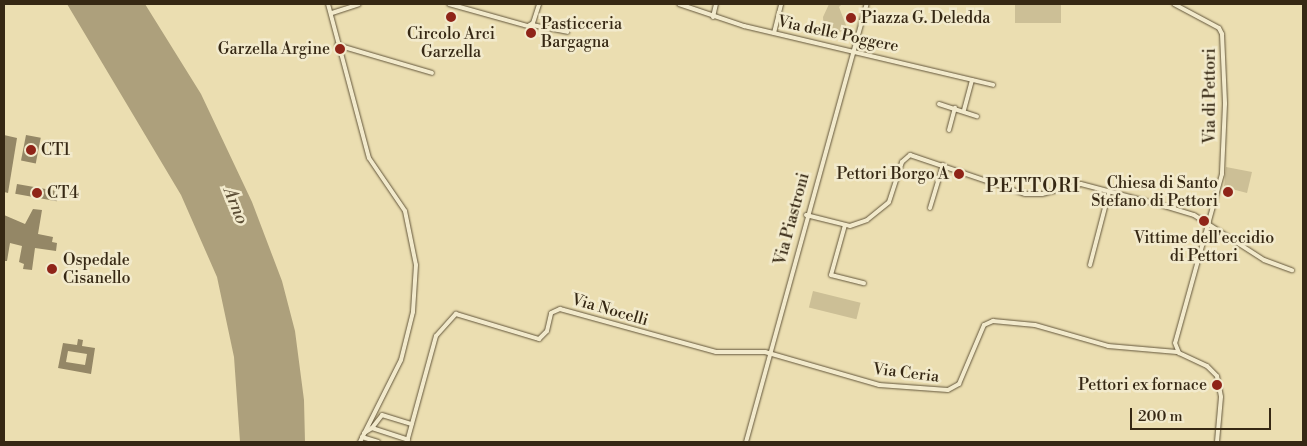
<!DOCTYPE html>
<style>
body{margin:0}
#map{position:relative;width:1307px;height:446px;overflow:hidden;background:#ebdeb1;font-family:"Libre Bodoni",serif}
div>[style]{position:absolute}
.green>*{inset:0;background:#ccbf96;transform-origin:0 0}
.water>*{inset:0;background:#ada07c}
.building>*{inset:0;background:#948766;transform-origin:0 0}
.roads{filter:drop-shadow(0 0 1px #63563b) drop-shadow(0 0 1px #63563b)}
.street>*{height:4px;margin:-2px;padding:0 2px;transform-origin:2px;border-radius:2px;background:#f2eacc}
.dots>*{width:14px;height:14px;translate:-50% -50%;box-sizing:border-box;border:2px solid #f2eacc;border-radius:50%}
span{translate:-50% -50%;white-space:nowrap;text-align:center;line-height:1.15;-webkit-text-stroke:5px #f2eacc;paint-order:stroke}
.poi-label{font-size:16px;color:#362814}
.left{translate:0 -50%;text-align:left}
.right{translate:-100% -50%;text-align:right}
.street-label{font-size:16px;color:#362814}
.water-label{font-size:18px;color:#5a4c33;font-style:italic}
.quarter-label{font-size:19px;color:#362814;letter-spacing:1px}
.frame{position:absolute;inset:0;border:5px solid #362814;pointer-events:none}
.scale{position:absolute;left:1130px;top:408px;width:141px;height:22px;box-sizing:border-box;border:2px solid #362814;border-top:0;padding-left:6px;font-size:15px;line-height:18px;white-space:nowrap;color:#362814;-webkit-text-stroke:4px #f2eacc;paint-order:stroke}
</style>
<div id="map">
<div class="green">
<i style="clip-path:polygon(829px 4px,842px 4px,839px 7px,847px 28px,833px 36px,824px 34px,823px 17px)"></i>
<i style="left:1015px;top:4px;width:46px;height:19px"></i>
<i style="clip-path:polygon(1226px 167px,1252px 172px,1247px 193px,1224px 187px)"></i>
<i style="left:813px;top:291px;width:49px;height:17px;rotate:14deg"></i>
</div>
<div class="water">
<i style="clip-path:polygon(67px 4px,145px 4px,201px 94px,252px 202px,282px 281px,295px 331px,304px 400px,305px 442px,240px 442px,234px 357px,217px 277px,181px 195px)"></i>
</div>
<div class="building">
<i style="clip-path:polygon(4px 135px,17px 138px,8px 193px,4px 192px)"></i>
<i style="left:26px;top:135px;width:15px;height:26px;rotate:11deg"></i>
<i style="left:17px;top:184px;width:42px;height:10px;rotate:10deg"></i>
<i style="clip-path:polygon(33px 209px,42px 210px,38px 234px,53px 237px,52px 242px,57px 243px,56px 251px,35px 248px,32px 270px,23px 269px,24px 264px,19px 262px,22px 246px,10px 243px,7px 261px,4px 261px,4px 215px,25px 224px)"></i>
<i style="clip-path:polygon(evenodd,78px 339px,83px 340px,82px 346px,95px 348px,91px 374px,58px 368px,63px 343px,77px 345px,78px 339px,68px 351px,87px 354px,85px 365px,66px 362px,68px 351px)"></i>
</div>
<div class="roads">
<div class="street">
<i style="left:328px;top:4px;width:159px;rotate:75.1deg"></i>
<i style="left:369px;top:158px;width:64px;rotate:55.8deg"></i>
<i style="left:405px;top:211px;width:55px;rotate:78.5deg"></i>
<i style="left:416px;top:265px;width:47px;rotate:93.7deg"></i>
<i style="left:413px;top:312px;width:49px;rotate:104deg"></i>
<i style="left:401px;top:360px;width:92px;rotate:116.6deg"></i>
<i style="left:449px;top:4px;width:82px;rotate:15.6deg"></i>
<i style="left:528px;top:26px;width:6px;rotate:-31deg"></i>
<i style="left:533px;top:23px;width:20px;rotate:-72deg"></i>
<i style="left:679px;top:4px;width:69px;rotate:18.7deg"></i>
<i style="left:744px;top:26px;width:256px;rotate:13.3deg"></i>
<i style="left:1174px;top:4px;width:51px;rotate:28.1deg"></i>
<i style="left:1219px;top:28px;width:7px;rotate:63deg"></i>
<i style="left:1222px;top:34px;width:70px;rotate:87.5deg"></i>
<i style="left:1225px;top:104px;width:70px;rotate:92.5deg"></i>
<i style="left:1222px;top:174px;width:175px;rotate:105.5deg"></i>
<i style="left:1175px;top:343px;width:11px;rotate:68deg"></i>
<i style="left:1179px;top:353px;width:31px;rotate:25deg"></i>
<i style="left:1207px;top:366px;width:14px;rotate:45deg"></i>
<i style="left:1217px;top:376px;width:21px;rotate:79deg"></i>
<i style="left:1221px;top:397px;width:45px;rotate:95.1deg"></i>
<i style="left:332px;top:13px;width:28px;rotate:-18deg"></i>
<i style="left:713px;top:17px;width:13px;rotate:-77deg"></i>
<i style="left:532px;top:25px;width:36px;rotate:11deg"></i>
<i style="left:774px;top:33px;width:30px;rotate:-76deg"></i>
<i style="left:337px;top:45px;width:99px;rotate:16.4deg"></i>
<i style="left:939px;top:104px;width:40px;rotate:18deg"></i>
<i style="left:964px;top:110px;width:31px;rotate:-75deg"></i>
<i style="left:949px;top:130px;width:23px;rotate:-75deg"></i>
<i style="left:930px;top:208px;width:45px;rotate:-73.2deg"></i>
<i style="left:806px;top:215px;width:45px;rotate:14deg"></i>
<i style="left:850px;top:226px;width:18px;rotate:-19deg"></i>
<i style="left:867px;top:220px;width:28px;rotate:-39deg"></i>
<i style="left:889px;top:202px;width:42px;rotate:-72deg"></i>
<i style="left:902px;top:162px;width:11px;rotate:-41deg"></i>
<i style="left:910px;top:155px;width:121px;rotate:18.7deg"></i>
<i style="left:1025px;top:194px;width:17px"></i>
<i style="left:1042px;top:194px;width:40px;rotate:-14.4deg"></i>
<i style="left:1081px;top:184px;width:83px;rotate:14.7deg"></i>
<i style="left:1161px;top:205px;width:34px;rotate:17deg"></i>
<i style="left:1194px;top:215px;width:83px;rotate:32.7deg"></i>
<i style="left:1264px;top:260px;width:30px;rotate:20deg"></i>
<i style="left:845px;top:225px;width:52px;rotate:105.6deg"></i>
<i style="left:831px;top:275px;width:34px;rotate:14deg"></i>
<i style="left:1090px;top:265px;width:75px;rotate:-75.4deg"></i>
<i style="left:372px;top:428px;width:16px;rotate:-52deg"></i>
<i style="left:382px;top:415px;width:31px;rotate:17deg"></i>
<i style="left:364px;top:433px;width:9px;rotate:-32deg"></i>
<i style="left:372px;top:428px;width:38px;rotate:18deg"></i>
<i style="left:362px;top:437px;width:17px;rotate:17deg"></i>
<i style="left:407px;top:442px;width:110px;rotate:-74.7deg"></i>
<i style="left:436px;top:336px;width:30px;rotate:-48deg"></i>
<i style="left:456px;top:314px;width:87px;rotate:16.8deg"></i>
<i style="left:539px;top:339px;width:11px;rotate:-45deg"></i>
<i style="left:547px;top:331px;width:18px;rotate:-77deg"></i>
<i style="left:551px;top:313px;width:10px;rotate:-24deg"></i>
<i style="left:560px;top:309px;width:162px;rotate:15.4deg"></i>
<i style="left:716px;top:352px;width:49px"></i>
<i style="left:765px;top:352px;width:119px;rotate:16.1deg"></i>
<i style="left:879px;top:385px;width:69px;rotate:4.1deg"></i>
<i style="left:948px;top:390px;width:13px;rotate:-29deg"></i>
<i style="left:959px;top:384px;width:64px;rotate:-67deg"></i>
<i style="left:984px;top:325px;width:10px;rotate:-24deg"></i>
<i style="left:993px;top:321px;width:42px;rotate:5.4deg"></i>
<i style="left:1035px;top:325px;width:76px;rotate:16deg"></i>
<i style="left:1108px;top:346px;width:69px;rotate:5deg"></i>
<i style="left:746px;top:442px;width:454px;rotate:-74.6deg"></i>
</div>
</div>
<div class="dots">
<i style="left:451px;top:17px;background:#8f2418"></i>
<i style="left:851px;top:18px;background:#8f2418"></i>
<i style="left:531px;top:33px;background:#8f2418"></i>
<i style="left:340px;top:49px;background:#8f2418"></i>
<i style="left:31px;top:150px;background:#8f2418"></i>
<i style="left:959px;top:174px;background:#8f2418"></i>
<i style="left:1228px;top:192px;background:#8f2418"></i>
<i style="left:37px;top:193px;background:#8f2418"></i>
<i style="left:1204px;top:221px;background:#8f2418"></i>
<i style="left:52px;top:269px;background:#8f2418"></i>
<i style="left:1217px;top:385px;background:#8f2418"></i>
</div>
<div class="poi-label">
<span class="left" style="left:861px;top:18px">Piazza G. Deledda</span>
<span class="left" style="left:541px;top:33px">Pasticceria<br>Bargagna</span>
<span style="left:451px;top:43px">Circolo Arci<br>Garzella</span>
<span class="right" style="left:330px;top:49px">Garzella Argine</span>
<span class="left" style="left:41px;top:150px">CT1</span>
<span class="right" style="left:949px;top:174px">Pettori Borgo A</span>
<span class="right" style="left:1218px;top:192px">Chiesa di Santo<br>Stefano di Pettori</span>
<span class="left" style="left:47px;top:193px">CT4</span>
<span style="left:1204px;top:247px">Vittime dell'eccidio<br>di Pettori</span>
<span class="left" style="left:63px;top:269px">Ospedale<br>Cisanello</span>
<span class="right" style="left:1207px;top:385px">Pettori ex fornace</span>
</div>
<div class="street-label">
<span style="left:838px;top:34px;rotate:12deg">Via delle Poggere</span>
<span style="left:1210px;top:96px;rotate:-90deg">Via di Pettori</span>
<span style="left:792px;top:219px;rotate:-75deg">Via Piastroni</span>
<span style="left:610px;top:310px;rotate:16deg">Via Nocelli</span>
<span style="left:906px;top:373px;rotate:7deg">Via Ceria</span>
</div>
<div class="water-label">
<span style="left:235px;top:206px;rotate:68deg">Arno</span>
</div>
<div class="quarter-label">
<span style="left:1033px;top:187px">PETTORI</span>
</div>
<div class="frame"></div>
<div class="scale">200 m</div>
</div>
